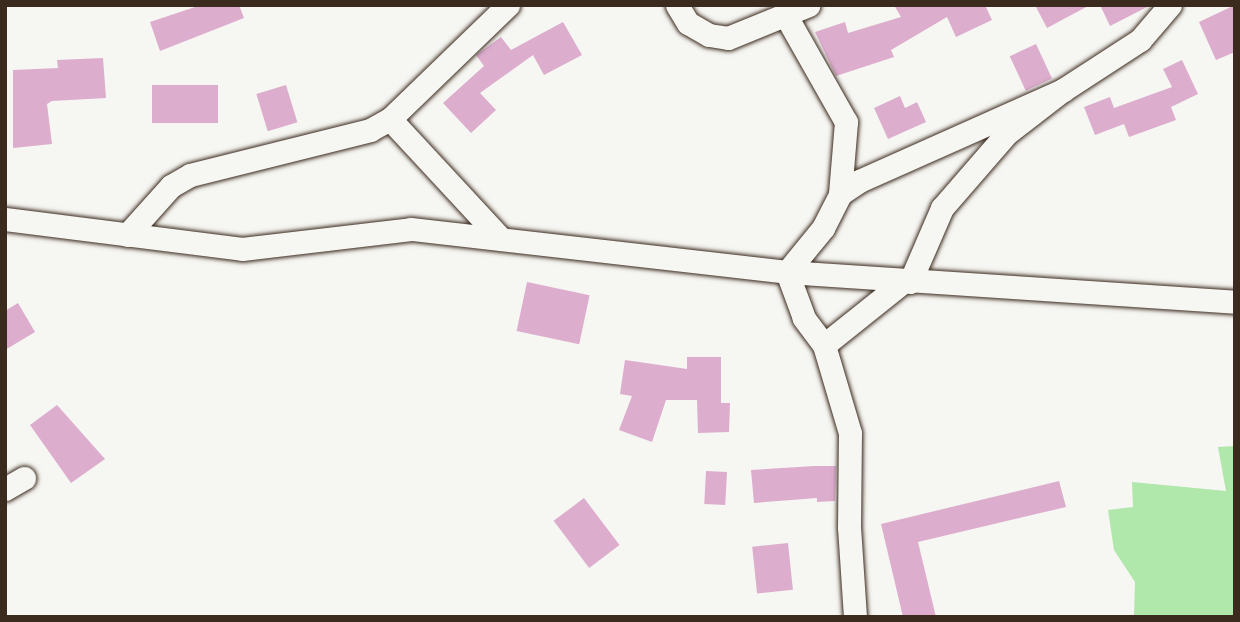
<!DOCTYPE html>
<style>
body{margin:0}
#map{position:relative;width:1240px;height:622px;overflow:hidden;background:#f6f6f2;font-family:Mynerve,sans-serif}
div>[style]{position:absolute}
.green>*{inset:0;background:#b0e7aa}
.building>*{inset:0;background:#ddadce;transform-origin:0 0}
.roads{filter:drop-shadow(0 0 2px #3b2a1e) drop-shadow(0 0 2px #3b2a1e)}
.minor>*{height:23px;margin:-11.5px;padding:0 11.5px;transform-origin:11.5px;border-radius:11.5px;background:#f6f6f2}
span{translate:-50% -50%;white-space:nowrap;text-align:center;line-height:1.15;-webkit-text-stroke:5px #f6f6f2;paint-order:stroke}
.frame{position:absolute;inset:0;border:7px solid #3b2a1e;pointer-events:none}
</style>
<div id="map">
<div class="green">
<i style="clip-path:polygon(1235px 446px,1235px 617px,1134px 617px,1135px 582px,1114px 550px,1108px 510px,1133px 507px,1132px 482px,1226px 491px,1218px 447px)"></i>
</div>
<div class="building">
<i style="clip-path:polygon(201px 5px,239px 5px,244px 18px,160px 51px,150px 22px)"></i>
<i style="clip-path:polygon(894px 5px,985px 5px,992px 20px,956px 37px,947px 17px,891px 50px,894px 57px,836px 76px,815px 32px,845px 22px,848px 33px,901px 17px)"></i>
<i style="clip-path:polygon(1035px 5px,1090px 5px,1047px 28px)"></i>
<i style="clip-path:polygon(1100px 5px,1151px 5px,1110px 26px)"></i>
<i style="clip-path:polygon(1235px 5px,1235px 52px,1216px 60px,1199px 22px)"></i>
<i style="clip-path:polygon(563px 22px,582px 55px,544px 75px,533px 55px,480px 93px,496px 110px,471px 133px,443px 103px,484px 66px,476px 55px,501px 37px,511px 50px)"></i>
<i style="left:1036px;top:44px;width:38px;height:29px;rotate:65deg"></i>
<i style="clip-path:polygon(103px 58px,106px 98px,52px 101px,47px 104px,52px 144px,13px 148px,13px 70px,58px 68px,57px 60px)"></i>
<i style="clip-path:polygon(1182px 60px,1198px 94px,1171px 107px,1176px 120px,1129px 137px,1124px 124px,1095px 135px,1084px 107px,1110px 97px,1114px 108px,1172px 87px,1163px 69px)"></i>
<i style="left:218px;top:85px;width:38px;height:66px;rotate:90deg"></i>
<i style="left:286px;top:85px;width:39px;height:31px;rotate:73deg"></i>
<i style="clip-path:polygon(900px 96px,905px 108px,917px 102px,926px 122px,888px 139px,874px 108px)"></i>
<i style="left:527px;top:282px;width:64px;height:50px;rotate:12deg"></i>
<i style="clip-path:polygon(18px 303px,35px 332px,5px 350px,5px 311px)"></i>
<i style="clip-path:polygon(687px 357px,721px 357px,721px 403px,730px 403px,729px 432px,698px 433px,697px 400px,666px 400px,652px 442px,619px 430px,632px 396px,620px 394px,625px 360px,687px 369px)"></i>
<i style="clip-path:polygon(57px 405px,105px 459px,71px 483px,30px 425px)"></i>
<i style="clip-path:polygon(814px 466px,836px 466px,835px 501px,817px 502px,817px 498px,754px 503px,751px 470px)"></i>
<i style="left:706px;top:471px;width:21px;height:33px;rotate:3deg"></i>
<i style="clip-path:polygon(1059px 481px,1066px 507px,918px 542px,936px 617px,903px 617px,881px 524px)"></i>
<i style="left:584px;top:498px;width:59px;height:38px;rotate:53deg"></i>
<i style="left:788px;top:543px;width:47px;height:36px;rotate:84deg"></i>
</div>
<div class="roads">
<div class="minor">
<i style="left:677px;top:5px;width:21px;rotate:59deg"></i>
<i style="left:688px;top:23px;width:24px;rotate:30deg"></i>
<i style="left:709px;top:35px;width:19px;rotate:9deg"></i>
<i style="left:728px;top:38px;width:87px;rotate:-22.2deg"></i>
<i style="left:786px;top:16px;width:122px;rotate:60.5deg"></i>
<i style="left:846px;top:122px;width:72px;rotate:94.8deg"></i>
<i style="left:390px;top:119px;width:163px;rotate:47.2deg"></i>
<i style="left:5px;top:219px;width:239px;rotate:7.2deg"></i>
<i style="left:242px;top:249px;width:170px;rotate:-6.7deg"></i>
<i style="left:411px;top:229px;width:378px;rotate:6.5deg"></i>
<i style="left:787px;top:272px;width:449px;rotate:3.8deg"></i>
<i style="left:127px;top:235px;width:66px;rotate:-48.1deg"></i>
<i style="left:171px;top:186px;width:22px;rotate:-30deg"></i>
<i style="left:190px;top:175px;width:186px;rotate:-14deg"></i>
<i style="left:370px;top:130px;width:23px;rotate:-29deg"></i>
<i style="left:390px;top:119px;width:164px;rotate:-44deg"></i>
<i style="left:910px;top:282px;width:81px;rotate:-66.6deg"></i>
<i style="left:942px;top:208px;width:98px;rotate:-49.1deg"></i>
<i style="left:1006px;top:134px;width:72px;rotate:-37.7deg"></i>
<i style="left:1063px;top:90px;width:92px;rotate:-33deg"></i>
<i style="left:1140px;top:40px;width:46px;rotate:-49.4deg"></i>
<i style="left:824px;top:345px;width:101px;rotate:-38.6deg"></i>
<i style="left:5px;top:489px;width:22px;rotate:-30deg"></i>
<i style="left:855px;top:617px;width:90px;rotate:-93.8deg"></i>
<i style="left:849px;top:527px;width:94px;rotate:-89.4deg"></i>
<i style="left:850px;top:433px;width:92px;rotate:-106.5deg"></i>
<i style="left:824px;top:345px;width:34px;rotate:-127deg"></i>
<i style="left:804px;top:318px;width:49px;rotate:-110.3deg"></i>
<i style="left:787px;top:272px;width:57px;rotate:-50.7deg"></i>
<i style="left:823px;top:228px;width:38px;rotate:-63deg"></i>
<i style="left:840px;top:194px;width:23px;rotate:-34deg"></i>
<i style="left:859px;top:181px;width:223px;rotate:-24deg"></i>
</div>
</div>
<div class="frame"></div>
</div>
